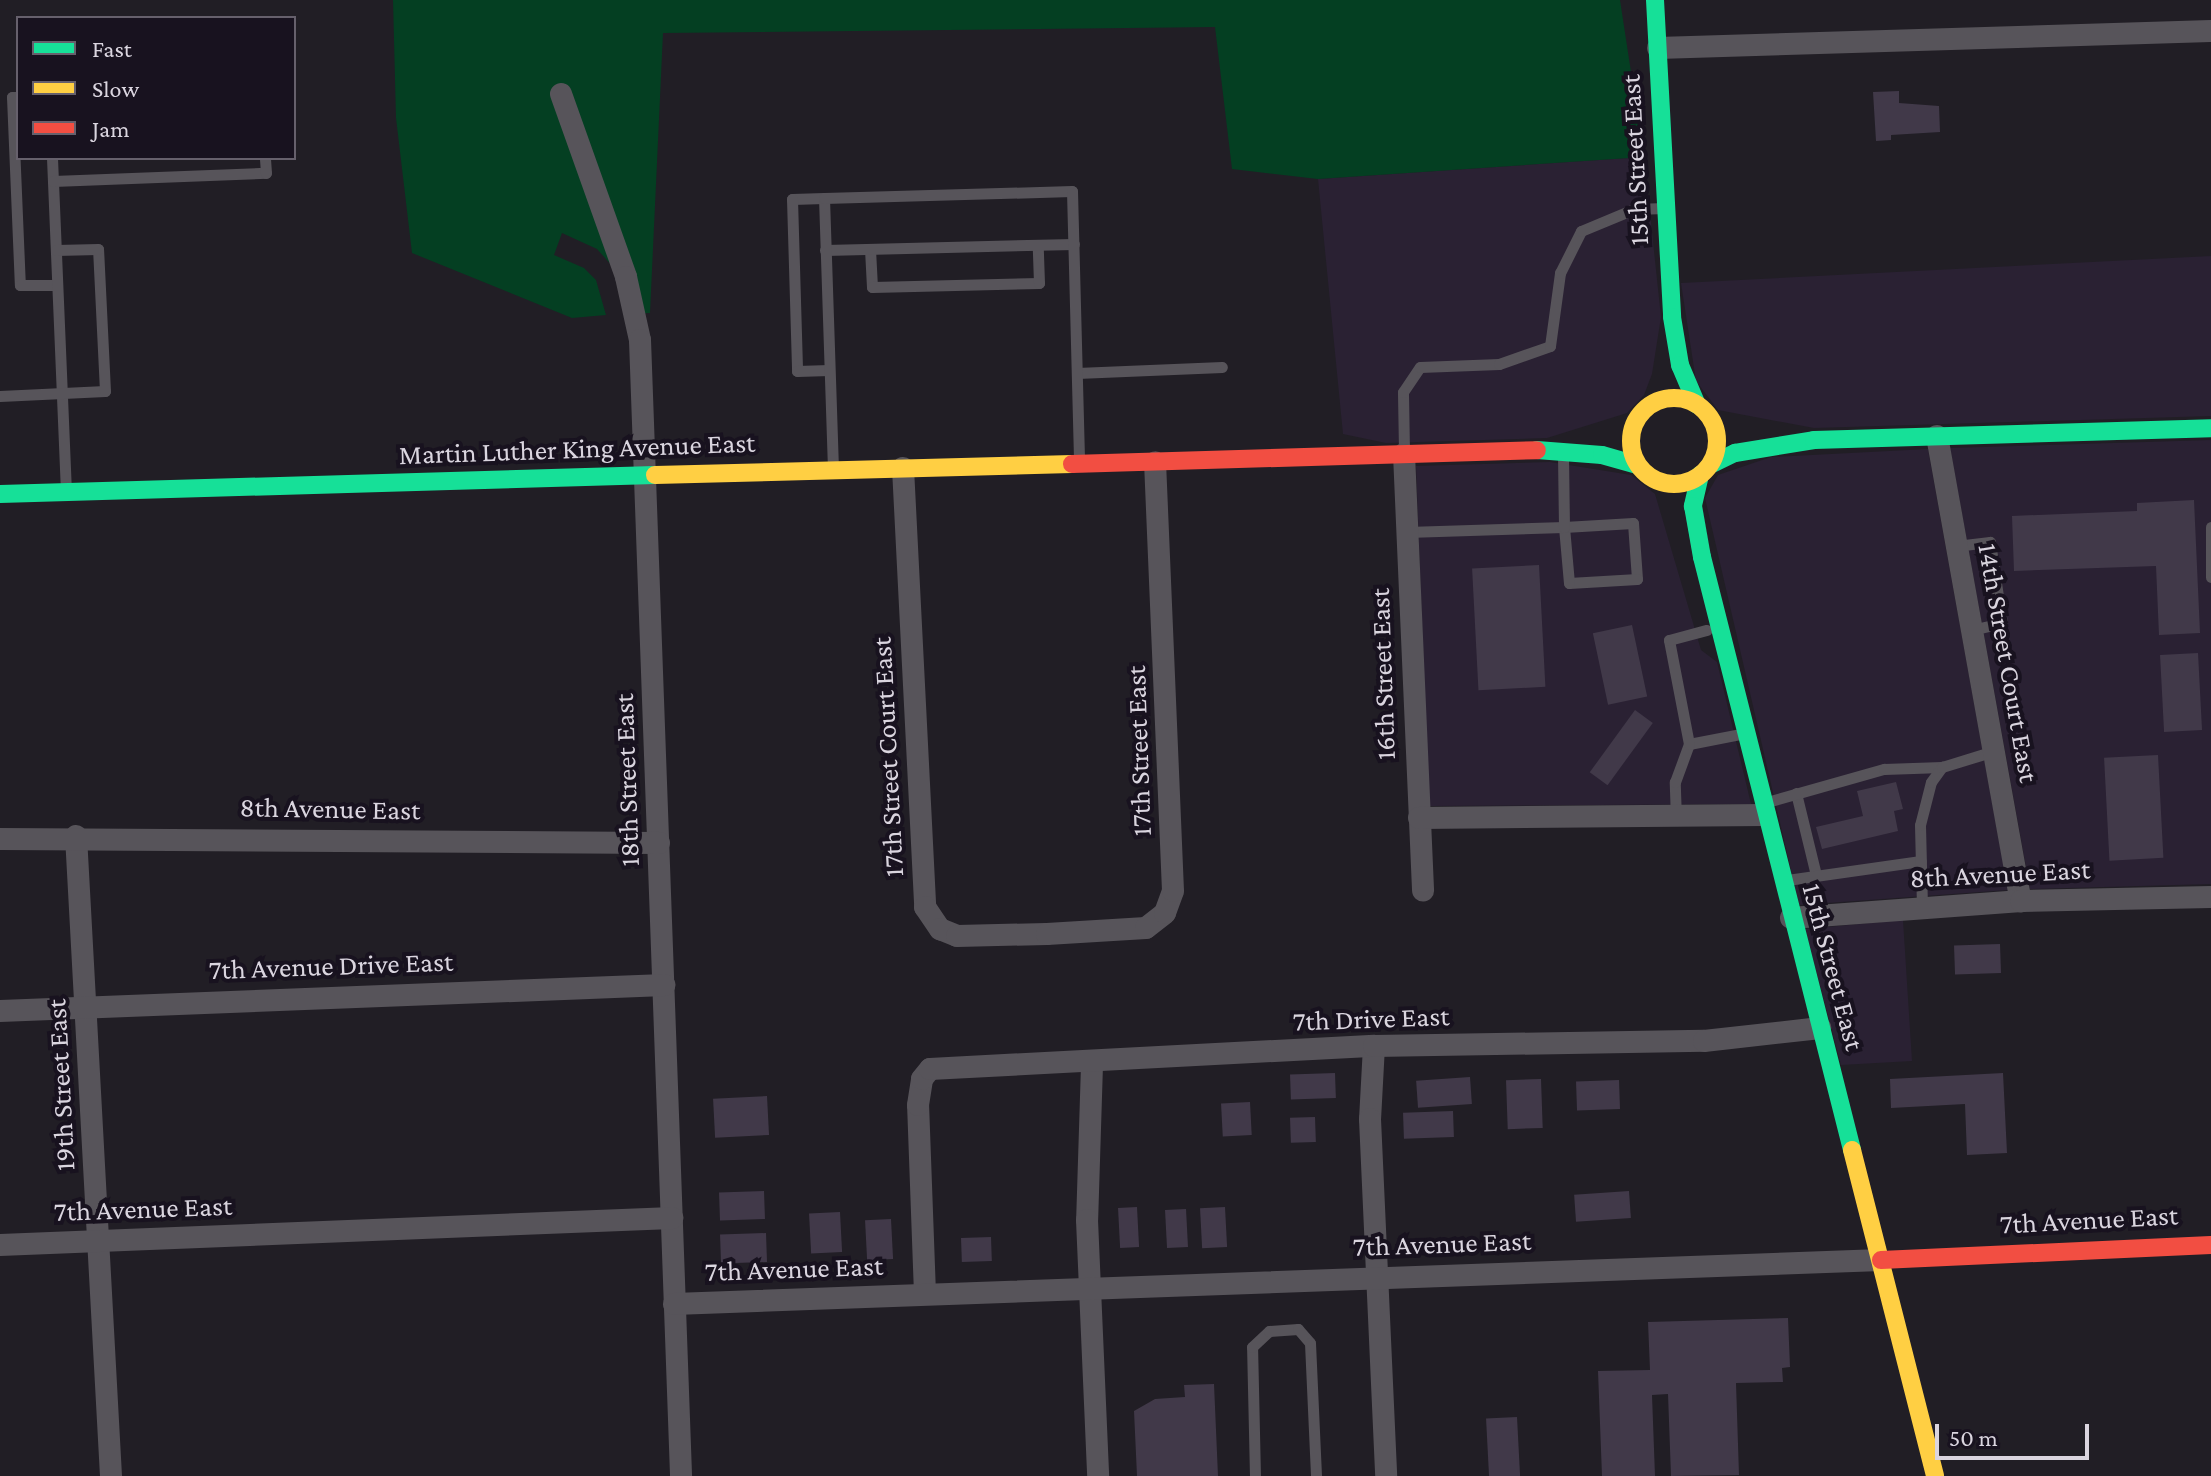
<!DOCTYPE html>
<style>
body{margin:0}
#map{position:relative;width:2211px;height:1476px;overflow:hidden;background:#211e25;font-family:"Crimson Pro",serif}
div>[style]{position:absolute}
.built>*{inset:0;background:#2a2133}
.green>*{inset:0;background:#043f22}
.building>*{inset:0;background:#413949;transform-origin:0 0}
.lane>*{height:11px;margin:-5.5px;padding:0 5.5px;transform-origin:5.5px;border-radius:5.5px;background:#57545a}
.street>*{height:22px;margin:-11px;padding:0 11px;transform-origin:11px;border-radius:11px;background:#57545a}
.fast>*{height:18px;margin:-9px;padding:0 9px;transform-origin:9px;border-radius:9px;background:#16e098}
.slow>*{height:18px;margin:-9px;padding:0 9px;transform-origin:9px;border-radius:9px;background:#ffcf43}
.slow>.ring{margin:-9px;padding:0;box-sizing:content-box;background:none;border:18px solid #ffcf43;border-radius:50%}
.jam>*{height:18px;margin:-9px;padding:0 9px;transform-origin:9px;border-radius:9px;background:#f24e42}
span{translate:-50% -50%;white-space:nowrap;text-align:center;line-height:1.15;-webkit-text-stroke:8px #18121f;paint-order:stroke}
.street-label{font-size:28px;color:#dad5df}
.legend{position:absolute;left:16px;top:16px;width:280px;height:144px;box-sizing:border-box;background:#18121f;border:2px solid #66606c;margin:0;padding:10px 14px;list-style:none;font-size:24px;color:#dad5df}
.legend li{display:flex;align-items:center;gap:16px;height:40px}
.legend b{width:40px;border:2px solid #66606c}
.scale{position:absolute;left:1935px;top:1424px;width:154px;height:36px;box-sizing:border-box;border:4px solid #dad5df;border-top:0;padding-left:10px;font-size:24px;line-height:28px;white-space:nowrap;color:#dad5df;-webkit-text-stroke:6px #18121f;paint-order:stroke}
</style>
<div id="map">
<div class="built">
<i style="clip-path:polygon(1644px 157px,1661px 317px,1652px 374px,1644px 395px,1627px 413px,1547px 438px,1386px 443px,1343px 434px,1318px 179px)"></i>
<i style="clip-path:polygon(2211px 256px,2211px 416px,1814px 428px,1718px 410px,1696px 381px,1681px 283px)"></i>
<i style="clip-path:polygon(2211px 440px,2211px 884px,2030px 889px,1950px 448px)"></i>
<i style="clip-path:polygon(1928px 449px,2008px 890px,1799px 905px,1705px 498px,1718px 475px,1771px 457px)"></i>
<i style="clip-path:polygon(1550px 462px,1631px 475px,1655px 494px,1701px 650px,1717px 662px,1751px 804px,1429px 806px,1416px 466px)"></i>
<i style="clip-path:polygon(1903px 920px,1912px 1061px,1841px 1065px,1805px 929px)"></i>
</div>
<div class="green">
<i style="clip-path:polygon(393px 0,1620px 0,1644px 157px,1318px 179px,1232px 169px,1215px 27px,663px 33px,650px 313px,627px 314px,614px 268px,597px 249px,562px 233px,554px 255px,584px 268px,596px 280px,606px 315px,572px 318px,412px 253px,396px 118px)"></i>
</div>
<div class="building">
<i style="clip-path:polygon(1899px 91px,1899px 103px,1939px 106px,1940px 132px,1891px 135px,1891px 140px,1876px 141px,1873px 92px)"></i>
<i style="clip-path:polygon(2194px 500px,2200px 633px,2159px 635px,2156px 566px,2014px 571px,2012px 516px,2137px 511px,2137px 503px)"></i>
<i style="left:1539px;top:565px;width:122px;height:67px;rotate:87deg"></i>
<i style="left:1632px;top:625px;width:73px;height:40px;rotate:78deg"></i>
<i style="left:2198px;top:653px;width:77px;height:38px;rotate:87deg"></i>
<i style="left:1635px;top:710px;width:22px;height:77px;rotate:36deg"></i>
<i style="left:2158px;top:755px;width:103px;height:54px;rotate:87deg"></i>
<i style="clip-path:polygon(1896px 782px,1903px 809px,1894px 811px,1898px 831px,1822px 849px,1816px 827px,1863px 816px,1857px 791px)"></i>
<i style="left:2000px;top:944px;width:29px;height:46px;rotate:88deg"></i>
<i style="left:1335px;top:1073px;width:25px;height:45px;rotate:88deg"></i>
<i style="clip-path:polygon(2003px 1073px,2007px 1153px,1967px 1155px,1965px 1104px,1891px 1108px,1890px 1079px)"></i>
<i style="left:1470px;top:1077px;width:27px;height:54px;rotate:86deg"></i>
<i style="left:1541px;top:1079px;width:49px;height:35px;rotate:88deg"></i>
<i style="left:1619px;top:1080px;width:29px;height:43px;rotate:88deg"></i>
<i style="left:767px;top:1096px;width:39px;height:54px;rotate:87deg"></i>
<i style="left:1250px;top:1102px;width:33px;height:29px;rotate:87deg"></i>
<i style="left:1453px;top:1111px;width:26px;height:50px;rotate:88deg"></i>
<i style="left:1315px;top:1117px;width:25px;height:25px;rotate:88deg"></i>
<i style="left:764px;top:1191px;width:28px;height:45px;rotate:88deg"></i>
<i style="left:1629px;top:1191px;width:27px;height:55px;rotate:86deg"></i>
<i style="left:1137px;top:1207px;width:40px;height:19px;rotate:87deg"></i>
<i style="left:1225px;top:1207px;width:40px;height:25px;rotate:87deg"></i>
<i style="left:1186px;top:1209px;width:38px;height:21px;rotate:87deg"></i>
<i style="left:840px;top:1212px;width:40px;height:31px;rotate:87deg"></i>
<i style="left:891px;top:1219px;width:40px;height:26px;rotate:87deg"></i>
<i style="left:766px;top:1233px;width:29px;height:46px;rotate:88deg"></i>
<i style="left:991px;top:1237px;width:24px;height:30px;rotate:88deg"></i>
<i style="clip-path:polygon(1788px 1318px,1790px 1367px,1782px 1368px,1783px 1382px,1736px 1383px,1739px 1475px,1671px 1476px,1668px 1394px,1652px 1395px,1655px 1476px,1602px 1476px,1598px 1371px,1650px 1370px,1648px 1322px)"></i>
<i style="clip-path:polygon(1214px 1384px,1218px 1476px,1137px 1476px,1134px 1411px,1155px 1399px,1185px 1397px,1184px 1385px)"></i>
<i style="left:1517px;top:1417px;width:59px;height:31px;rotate:87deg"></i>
</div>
<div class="lane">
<i style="left:18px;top:97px;width:6px;rotate:180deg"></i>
<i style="left:12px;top:97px;width:188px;rotate:87.6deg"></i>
<i style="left:20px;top:285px;width:37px"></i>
<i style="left:52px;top:158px;width:330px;rotate:87.6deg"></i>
<i style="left:53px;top:181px;width:213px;rotate:-2.2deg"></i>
<i style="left:266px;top:173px;width:15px;rotate:-94deg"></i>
<i style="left:824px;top:198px;width:32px;rotate:178deg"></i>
<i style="left:792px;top:199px;width:172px;rotate:88.3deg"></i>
<i style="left:797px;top:371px;width:32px;rotate:-2deg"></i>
<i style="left:870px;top:249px;width:38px;rotate:87deg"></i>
<i style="left:872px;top:287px;width:167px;rotate:-1.4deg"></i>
<i style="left:1039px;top:283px;width:38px;rotate:-92deg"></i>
<i style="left:825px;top:250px;width:249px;rotate:-1.4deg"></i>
<i style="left:1077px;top:373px;width:145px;rotate:-2.4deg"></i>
<i style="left:0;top:396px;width:105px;rotate:-2.7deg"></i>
<i style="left:105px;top:391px;width:142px;rotate:-92.8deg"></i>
<i style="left:98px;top:249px;width:42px;rotate:178.6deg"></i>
<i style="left:1404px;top:451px;width:59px;rotate:-91deg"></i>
<i style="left:1403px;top:392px;width:30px;rotate:-56deg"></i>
<i style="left:1420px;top:367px;width:79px;rotate:-2.2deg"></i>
<i style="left:1499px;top:364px;width:54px;rotate:-19.4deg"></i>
<i style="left:1550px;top:346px;width:74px;rotate:-82.2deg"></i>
<i style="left:1560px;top:273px;width:47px;rotate:-63.4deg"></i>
<i style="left:1581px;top:231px;width:57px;rotate:-22.5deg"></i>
<i style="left:1634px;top:209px;width:31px;rotate:-2deg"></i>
<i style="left:833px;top:469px;width:271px;rotate:-91.9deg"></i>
<i style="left:824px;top:198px;width:248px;rotate:-1.6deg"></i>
<i style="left:1072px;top:191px;width:271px;rotate:88.5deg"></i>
<i style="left:1633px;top:523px;width:56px;rotate:85.9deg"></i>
<i style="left:1637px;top:579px;width:68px;rotate:176.6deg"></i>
<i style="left:1569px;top:583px;width:56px;rotate:-95.1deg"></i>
<i style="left:1564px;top:527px;width:69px;rotate:-3.3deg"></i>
<i style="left:2211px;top:527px;width:50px;rotate:90deg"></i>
<i style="left:1407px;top:532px;width:157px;rotate:-1.8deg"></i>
<i style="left:1564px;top:527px;width:72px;rotate:-90.8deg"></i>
<i style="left:1956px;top:546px;width:34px;rotate:-7deg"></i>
<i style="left:1990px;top:542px;width:82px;rotate:81.6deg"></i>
<i style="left:2002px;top:623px;width:31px;rotate:167deg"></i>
<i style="left:1689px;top:744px;width:57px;rotate:-11.1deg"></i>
<i style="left:1796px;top:793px;width:84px;rotate:76.3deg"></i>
<i style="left:1767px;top:802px;width:122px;rotate:-15.8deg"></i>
<i style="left:1884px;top:769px;width:58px;rotate:-2deg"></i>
<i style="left:1676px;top:819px;width:37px;rotate:-92deg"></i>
<i style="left:1675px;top:782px;width:40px;rotate:-69.8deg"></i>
<i style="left:1689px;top:744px;width:106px;rotate:-100.9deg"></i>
<i style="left:1669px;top:640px;width:39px;rotate:-15deg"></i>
<i style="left:1787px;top:880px;width:135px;rotate:-8.1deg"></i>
<i style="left:1922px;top:907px;width:82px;rotate:-91.4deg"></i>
<i style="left:1920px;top:825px;width:44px;rotate:-75.7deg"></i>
<i style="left:1931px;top:782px;width:19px;rotate:-54deg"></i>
<i style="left:1942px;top:767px;width:54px;rotate:-17.1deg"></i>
<i style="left:1255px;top:1476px;width:129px;rotate:-91.3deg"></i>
<i style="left:1252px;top:1347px;width:23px;rotate:-43deg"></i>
<i style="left:1269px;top:1331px;width:29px;rotate:-4deg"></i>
<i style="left:1298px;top:1329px;width:18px;rotate:49deg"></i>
<i style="left:1310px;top:1343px;width:133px;rotate:87.4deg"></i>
</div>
<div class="street">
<i style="left:1658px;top:48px;width:553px;rotate:-1.76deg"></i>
<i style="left:561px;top:94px;width:194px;rotate:70.4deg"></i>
<i style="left:626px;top:277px;width:65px;rotate:77.5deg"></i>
<i style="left:640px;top:340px;width:1137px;rotate:87.93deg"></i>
<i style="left:1937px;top:436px;width:473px;rotate:79.8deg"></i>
<i style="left:1404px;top:454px;width:437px;rotate:87.5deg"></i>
<i style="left:903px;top:468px;width:440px;rotate:87.1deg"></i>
<i style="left:925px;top:907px;width:27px;rotate:56deg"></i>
<i style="left:940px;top:929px;width:18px;rotate:22deg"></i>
<i style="left:957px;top:936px;width:90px;rotate:-1.3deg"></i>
<i style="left:1047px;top:934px;width:99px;rotate:-3.5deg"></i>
<i style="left:1146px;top:928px;width:24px;rotate:-38deg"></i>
<i style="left:1165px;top:913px;width:23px;rotate:-70deg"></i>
<i style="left:1173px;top:891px;width:429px;rotate:-92.4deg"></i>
<i style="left:1419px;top:818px;width:346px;rotate:-0.5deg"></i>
<i style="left:76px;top:836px;width:641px;rotate:86.87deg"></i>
<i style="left:0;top:839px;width:659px;rotate:0.35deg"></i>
<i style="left:1791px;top:918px;width:231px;rotate:-4.2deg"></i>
<i style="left:2021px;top:901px;width:190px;rotate:-1.2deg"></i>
<i style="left:0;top:1011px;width:665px;rotate:-2.24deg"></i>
<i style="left:1374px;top:1046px;width:73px;rotate:93.1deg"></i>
<i style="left:1370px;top:1119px;width:357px;rotate:87.4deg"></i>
<i style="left:1092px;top:1065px;width:155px;rotate:91.8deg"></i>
<i style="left:1087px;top:1220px;width:256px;rotate:87.5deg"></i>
<i style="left:0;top:1245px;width:673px;rotate:-2.3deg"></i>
<i style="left:925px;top:1294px;width:189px;rotate:-92.1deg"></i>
<i style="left:918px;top:1105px;width:26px;rotate:-81deg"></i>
<i style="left:922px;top:1079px;width:13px;rotate:-51deg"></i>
<i style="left:930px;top:1069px;width:445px;rotate:-3deg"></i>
<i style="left:1374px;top:1046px;width:330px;rotate:-0.9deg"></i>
<i style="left:1704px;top:1041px;width:117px;rotate:-6.4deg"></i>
<i style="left:674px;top:1304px;width:1208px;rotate:-2.09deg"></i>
</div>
<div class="fast">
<i style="left:1655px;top:0;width:317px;rotate:86.9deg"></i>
<i style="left:1672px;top:317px;width:49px;rotate:80.5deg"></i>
<i style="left:1680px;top:365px;width:43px;rotate:67deg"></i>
<i style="left:1537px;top:450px;width:65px;rotate:4.4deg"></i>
<i style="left:1602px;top:455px;width:37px;rotate:16deg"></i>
<i style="left:1710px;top:465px;width:28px;rotate:-26deg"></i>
<i style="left:1735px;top:453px;width:80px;rotate:-9.3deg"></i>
<i style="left:1814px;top:440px;width:397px;rotate:-1.7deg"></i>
<i style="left:1700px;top:475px;width:32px;rotate:103deg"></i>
<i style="left:1693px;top:506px;width:52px;rotate:80deg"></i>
<i style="left:1702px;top:557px;width:612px;rotate:75.8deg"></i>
<i style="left:0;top:494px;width:655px;rotate:-1.66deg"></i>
</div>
<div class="slow">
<i class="ring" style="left:1631px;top:398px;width:68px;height:68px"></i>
<i style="left:655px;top:475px;width:417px;rotate:-1.5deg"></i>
<i style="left:1852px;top:1150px;width:336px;rotate:75.7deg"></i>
</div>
<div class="jam">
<i style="left:1072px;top:464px;width:465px;rotate:-1.7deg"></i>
<i style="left:1881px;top:1260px;width:330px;rotate:-2.6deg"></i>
</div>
<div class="street-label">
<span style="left:1635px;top:160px;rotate:-93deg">15th Street East</span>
<span style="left:577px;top:449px;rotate:-2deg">Martin Luther King Avenue East</span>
<span style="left:2008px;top:663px;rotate:80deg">14th Street Court East</span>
<span style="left:1383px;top:674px;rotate:-92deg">16th Street East</span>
<span style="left:1139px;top:751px;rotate:-92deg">17th Street East</span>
<span style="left:888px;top:757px;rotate:-93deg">17th Street Court East</span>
<span style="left:627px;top:780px;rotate:-92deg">18th Street East</span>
<span style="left:330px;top:809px;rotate:1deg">8th Avenue East</span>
<span style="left:2000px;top:874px;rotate:-3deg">8th Avenue East</span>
<span style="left:331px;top:966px;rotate:-2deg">7th Avenue Drive East</span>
<span style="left:1833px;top:967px;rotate:75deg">15th Street East</span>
<span style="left:1371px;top:1019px;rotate:-2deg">7th Drive East</span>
<span style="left:61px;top:1085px;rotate:-93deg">19th Street East</span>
<span style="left:143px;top:1209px;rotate:-2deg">7th Avenue East</span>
<span style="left:2089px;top:1220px;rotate:-3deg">7th Avenue East</span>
<span style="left:1442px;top:1244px;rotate:-2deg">7th Avenue East</span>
<span style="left:794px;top:1269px;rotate:-2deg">7th Avenue East</span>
</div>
<ul class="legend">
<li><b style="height:10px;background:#16e098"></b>Fast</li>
<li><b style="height:10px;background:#ffcf43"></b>Slow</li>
<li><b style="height:10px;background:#f24e42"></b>Jam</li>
</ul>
<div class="scale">50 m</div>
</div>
